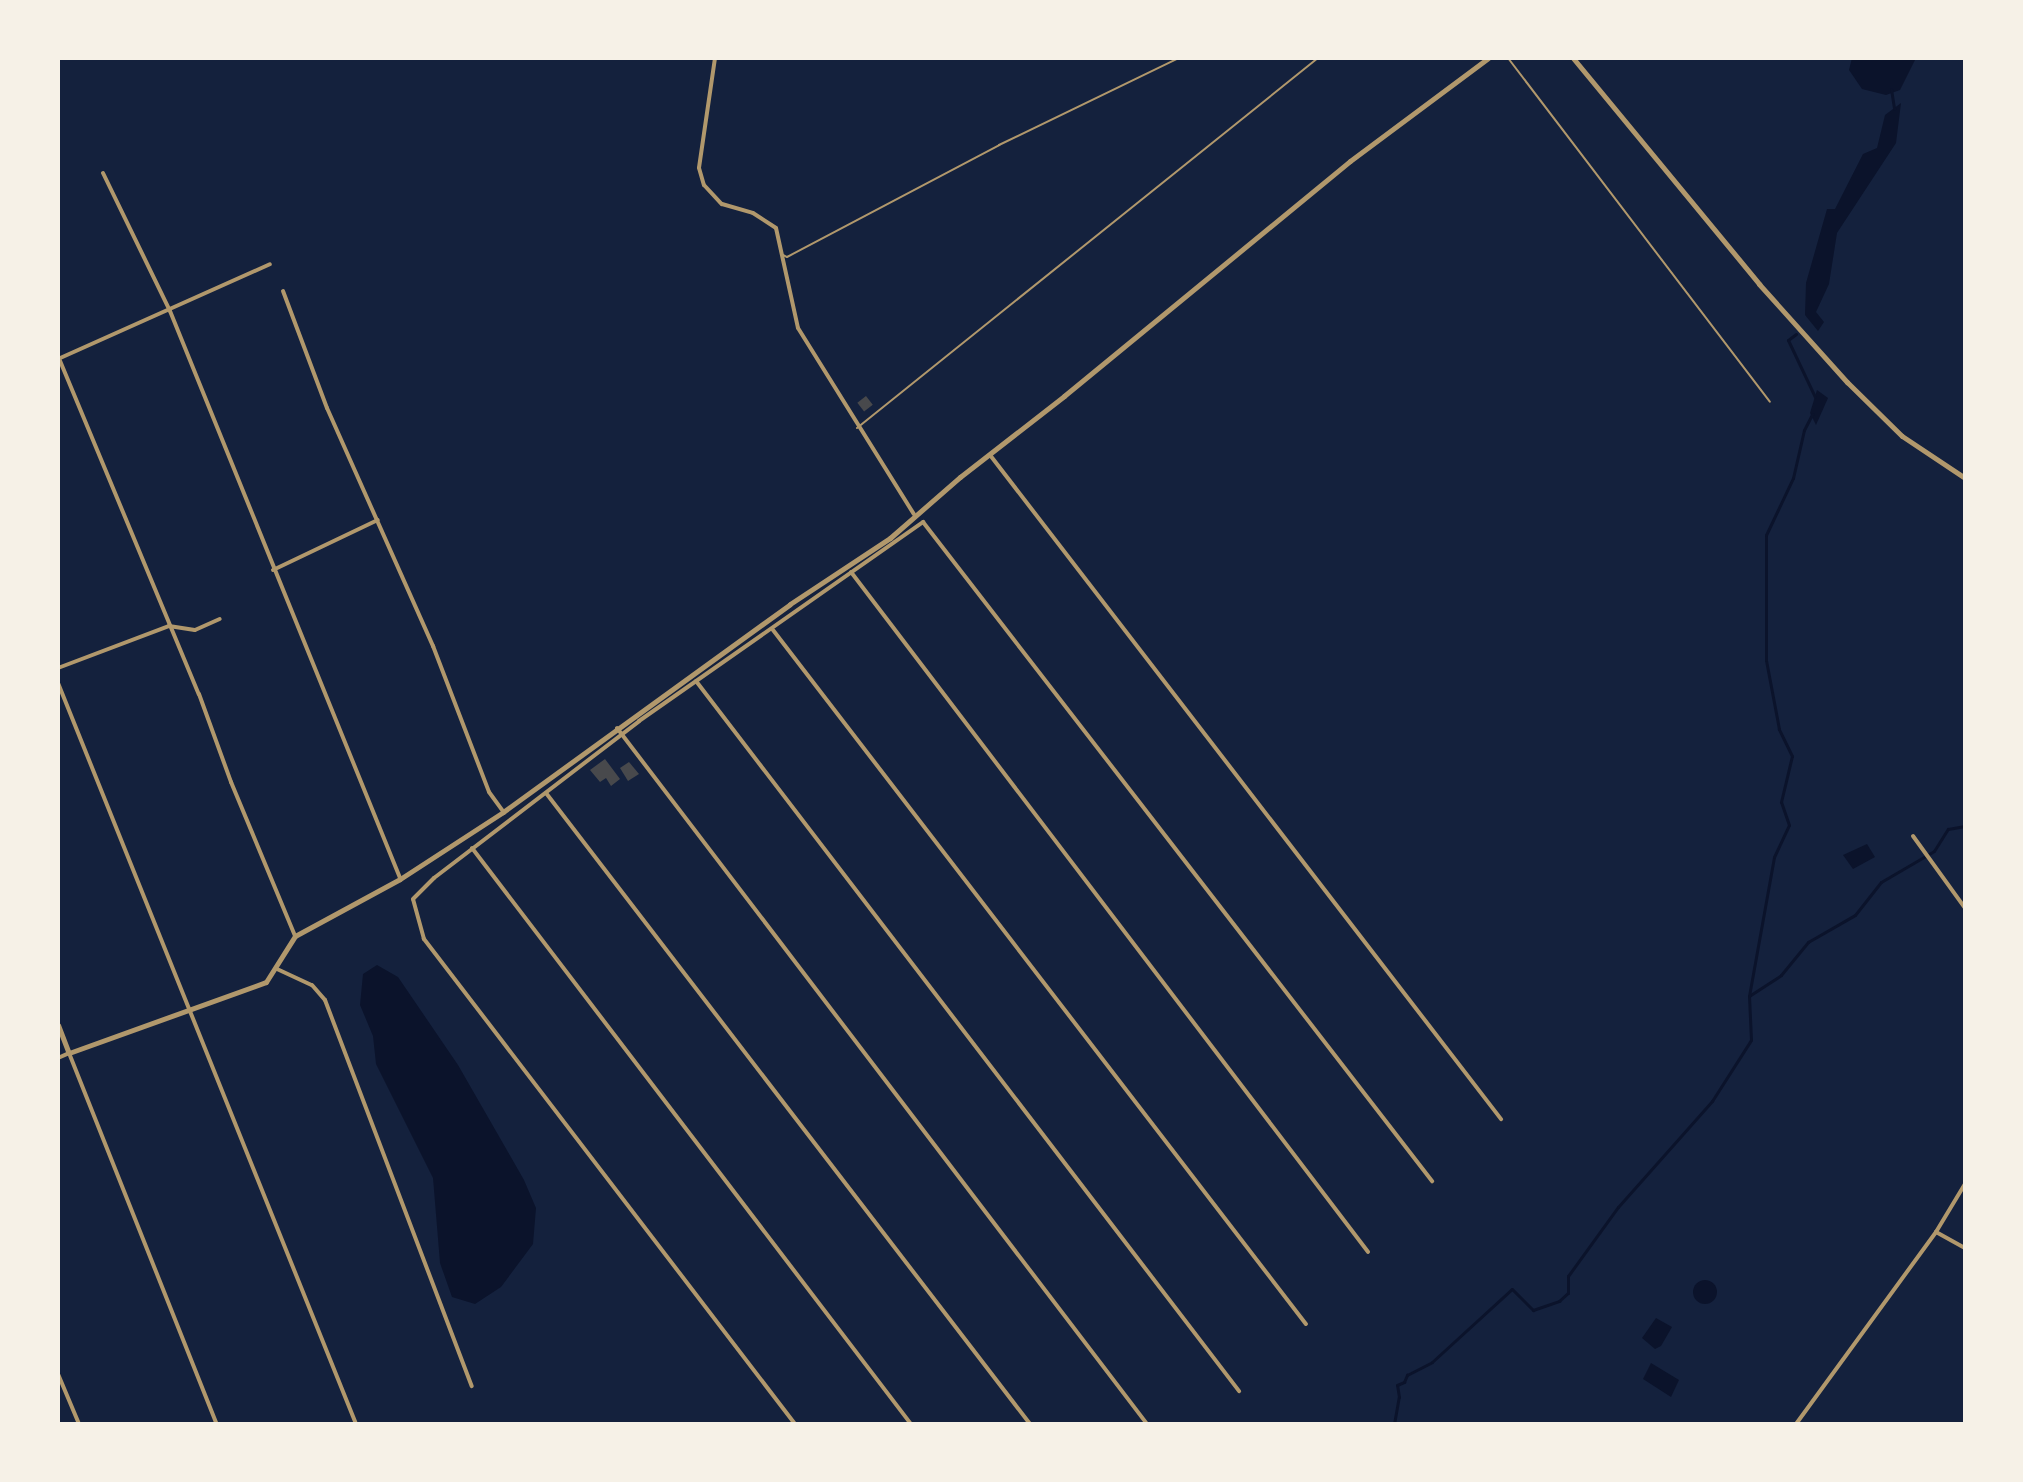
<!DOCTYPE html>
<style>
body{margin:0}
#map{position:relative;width:2023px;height:1482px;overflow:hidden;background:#14213d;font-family:"Roboto Condensed",sans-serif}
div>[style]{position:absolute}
.water>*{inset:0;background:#0b132b}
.round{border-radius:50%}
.stream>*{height:3px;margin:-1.5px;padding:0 1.5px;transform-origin:1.5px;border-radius:1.5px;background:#0b132b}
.building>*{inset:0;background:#48494c;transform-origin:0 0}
.service>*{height:2px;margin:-1px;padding:0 1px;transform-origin:1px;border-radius:1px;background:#b1986c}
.minor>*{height:4px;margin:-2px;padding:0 2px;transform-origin:2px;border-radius:2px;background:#b1986c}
.tertiary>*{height:5px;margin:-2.5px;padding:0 2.5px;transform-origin:2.5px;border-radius:2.5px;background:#b1986c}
span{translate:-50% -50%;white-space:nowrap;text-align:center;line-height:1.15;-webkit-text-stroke:8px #f6f1e7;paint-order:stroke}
.frame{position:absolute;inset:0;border:60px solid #f6f1e7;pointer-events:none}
</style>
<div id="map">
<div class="water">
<i style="clip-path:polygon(1852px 58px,1916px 58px,1900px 90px,1886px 95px,1862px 89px,1849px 70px)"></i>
<i style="clip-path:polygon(1901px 103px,1896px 143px,1837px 233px,1829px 284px,1816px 312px,1824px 322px,1818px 331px,1805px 315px,1806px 283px,1827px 209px,1835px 209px,1863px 154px,1877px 148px,1885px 115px)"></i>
<i style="clip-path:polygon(1817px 390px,1828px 398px,1816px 425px,1810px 413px)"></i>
<i style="clip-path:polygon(1867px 844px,1875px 857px,1853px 869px,1843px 855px)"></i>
<i style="clip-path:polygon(377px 965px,398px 977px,458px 1065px,524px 1180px,536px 1208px,533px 1244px,501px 1287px,475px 1304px,452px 1297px,440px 1263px,433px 1178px,376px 1064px,373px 1036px,360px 1005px,363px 974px)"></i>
<i class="round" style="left:1693px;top:1280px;width:24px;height:24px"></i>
<i style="clip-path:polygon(1656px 1318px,1672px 1327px,1661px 1346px,1655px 1349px,1642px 1338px)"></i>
<i style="clip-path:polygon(1651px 1363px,1679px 1380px,1671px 1397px,1643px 1379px)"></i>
</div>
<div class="stream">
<i style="left:1891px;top:89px;width:20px;rotate:81deg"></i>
<i style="left:1796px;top:334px;width:10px;rotate:143deg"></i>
<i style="left:1788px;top:340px;width:63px;rotate:64.7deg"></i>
<i style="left:1749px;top:996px;width:38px;rotate:-33deg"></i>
<i style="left:1781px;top:975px;width:43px;rotate:-50.7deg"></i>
<i style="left:1808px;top:942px;width:54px;rotate:-29.9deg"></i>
<i style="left:1855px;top:915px;width:42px;rotate:-51.8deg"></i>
<i style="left:1881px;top:882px;width:61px;rotate:-30.3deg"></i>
<i style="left:1934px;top:851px;width:26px;rotate:-58deg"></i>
<i style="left:1948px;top:829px;width:17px;rotate:-10deg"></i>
<i style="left:1394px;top:1424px;width:27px;rotate:-80deg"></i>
<i style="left:1399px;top:1397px;width:12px;rotate:-99deg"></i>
<i style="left:1397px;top:1385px;width:8px;rotate:-23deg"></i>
<i style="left:1404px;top:1382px;width:8px;rotate:-67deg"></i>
<i style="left:1407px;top:1375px;width:28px;rotate:-27deg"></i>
<i style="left:1432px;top:1362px;width:108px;rotate:-42.4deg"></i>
<i style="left:1512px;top:1289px;width:30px;rotate:45deg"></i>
<i style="left:1533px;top:1310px;width:28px;rotate:-19deg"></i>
<i style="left:1559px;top:1301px;width:12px;rotate:-42deg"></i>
<i style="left:1568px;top:1293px;width:17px;rotate:-90deg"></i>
<i style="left:1568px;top:1276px;width:85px;rotate:-54.1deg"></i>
<i style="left:1618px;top:1207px;width:142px;rotate:-48.4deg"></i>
<i style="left:1712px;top:1101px;width:72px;rotate:-57.4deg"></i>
<i style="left:1751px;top:1040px;width:44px;rotate:-92.6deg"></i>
<i style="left:1749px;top:996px;width:141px;rotate:-79.8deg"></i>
<i style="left:1774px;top:857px;width:35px;rotate:-65deg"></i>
<i style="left:1789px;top:825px;width:24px;rotate:-109deg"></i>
<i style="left:1781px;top:802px;width:47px;rotate:-76.6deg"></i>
<i style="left:1792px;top:756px;width:30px;rotate:-116deg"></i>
<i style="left:1779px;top:729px;width:70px;rotate:-100.7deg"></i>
<i style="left:1766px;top:660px;width:125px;rotate:-90deg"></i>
<i style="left:1766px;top:535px;width:63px;rotate:-64.7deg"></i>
<i style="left:1793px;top:478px;width:49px;rotate:-77.1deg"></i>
<i style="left:1804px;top:430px;width:18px;rotate:-63deg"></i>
</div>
<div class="building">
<i style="left:866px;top:396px;width:11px;height:11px;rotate:52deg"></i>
<i style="clip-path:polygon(605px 759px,620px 779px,611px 786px,606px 778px,600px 782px,590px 770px)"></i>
<i style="clip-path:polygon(629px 762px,639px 774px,628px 781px,620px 768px)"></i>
</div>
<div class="service">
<i style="left:1508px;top:58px;width:432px;rotate:52.7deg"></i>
<i style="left:783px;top:255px;width:4px;rotate:27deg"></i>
<i style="left:787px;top:257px;width:240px;rotate:-27.8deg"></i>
<i style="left:999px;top:145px;width:200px;rotate:-25.8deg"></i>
<i style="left:857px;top:428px;width:591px;rotate:-38.75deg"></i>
</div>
<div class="minor">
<i style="left:715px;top:58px;width:111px;rotate:98.3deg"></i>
<i style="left:699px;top:168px;width:18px;rotate:74deg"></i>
<i style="left:704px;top:185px;width:26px;rotate:47deg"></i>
<i style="left:722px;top:204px;width:32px;rotate:16deg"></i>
<i style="left:753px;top:213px;width:27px;rotate:33deg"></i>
<i style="left:776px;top:228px;width:102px;rotate:77.6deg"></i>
<i style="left:798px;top:328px;width:219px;rotate:58.1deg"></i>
<i style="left:103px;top:173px;width:153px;rotate:64.1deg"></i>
<i style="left:170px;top:311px;width:612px;rotate:67.92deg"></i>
<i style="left:283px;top:291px;width:125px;rotate:69.4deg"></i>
<i style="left:327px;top:408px;width:261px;rotate:66deg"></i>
<i style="left:433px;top:646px;width:156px;rotate:69deg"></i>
<i style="left:489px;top:792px;width:24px;rotate:54deg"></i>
<i style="left:58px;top:356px;width:366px;rotate:67.4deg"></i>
<i style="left:199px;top:694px;width:94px;rotate:70deg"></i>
<i style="left:231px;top:782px;width:167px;rotate:67.4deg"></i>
<i style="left:58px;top:359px;width:232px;rotate:-24.1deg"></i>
<i style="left:990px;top:455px;width:838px;rotate:52.42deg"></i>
<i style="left:273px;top:570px;width:116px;rotate:-25.5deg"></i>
<i style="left:851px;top:572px;width:854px;rotate:52.75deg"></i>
<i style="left:773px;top:630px;width:875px;rotate:52.48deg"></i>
<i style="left:58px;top:668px;width:119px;rotate:-20.7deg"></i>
<i style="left:169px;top:626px;width:26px;rotate:9deg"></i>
<i style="left:195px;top:630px;width:27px;rotate:-24deg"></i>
<i style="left:696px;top:681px;width:894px;rotate:52.59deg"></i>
<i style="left:58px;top:683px;width:799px;rotate:68.09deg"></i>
<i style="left:617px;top:728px;width:875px;rotate:52.71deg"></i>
<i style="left:546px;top:793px;width:795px;rotate:52.51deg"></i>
<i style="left:1913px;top:836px;width:89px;rotate:54.2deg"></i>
<i style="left:472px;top:848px;width:724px;rotate:52.69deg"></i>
<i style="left:277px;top:969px;width:38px;rotate:25deg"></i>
<i style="left:312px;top:985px;width:20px;rotate:49deg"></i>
<i style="left:325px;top:1000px;width:413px;rotate:69.2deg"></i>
<i style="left:58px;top:1058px;width:12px;rotate:-24deg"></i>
<i style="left:69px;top:1053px;width:399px;rotate:68.3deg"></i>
<i style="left:1936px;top:1232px;width:33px;rotate:29deg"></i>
<i style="left:58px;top:1374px;width:54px;rotate:67.2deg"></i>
<i style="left:795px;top:1424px;width:611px;rotate:-127.41deg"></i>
<i style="left:424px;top:939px;width:41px;rotate:-105.4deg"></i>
<i style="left:413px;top:899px;width:30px;rotate:-45deg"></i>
<i style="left:434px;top:878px;width:258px;rotate:-37.4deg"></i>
<i style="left:639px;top:721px;width:347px;rotate:-35deg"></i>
<i style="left:923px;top:522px;width:833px;rotate:52.32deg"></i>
<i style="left:1796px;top:1424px;width:238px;rotate:-53.9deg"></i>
<i style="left:1936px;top:1232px;width:56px;rotate:-58.9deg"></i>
</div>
<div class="tertiary">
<i style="left:1573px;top:58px;width:293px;rotate:50.5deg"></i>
<i style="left:1759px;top:284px;width:132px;rotate:48.1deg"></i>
<i style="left:1847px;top:382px;width:77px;rotate:44.5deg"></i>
<i style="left:1902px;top:436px;width:76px;rotate:33.7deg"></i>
<i style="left:58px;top:1025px;width:30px;rotate:69deg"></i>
<i style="left:69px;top:1053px;width:209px;rotate:-19.8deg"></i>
<i style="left:266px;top:982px;width:54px;rotate:-57.8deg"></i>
<i style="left:295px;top:936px;width:119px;rotate:-28.5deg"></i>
<i style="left:400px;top:879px;width:123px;rotate:-33deg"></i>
<i style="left:503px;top:812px;width:354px;rotate:-35.9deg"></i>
<i style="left:790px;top:604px;width:120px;rotate:-33.4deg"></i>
<i style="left:890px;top:538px;width:93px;rotate:-41.1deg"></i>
<i style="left:960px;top:477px;width:132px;rotate:-37.9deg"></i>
<i style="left:1064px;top:396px;width:370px;rotate:-39.4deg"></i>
<i style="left:1350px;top:161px;width:172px;rotate:-36.7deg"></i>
</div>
<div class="frame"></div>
</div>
